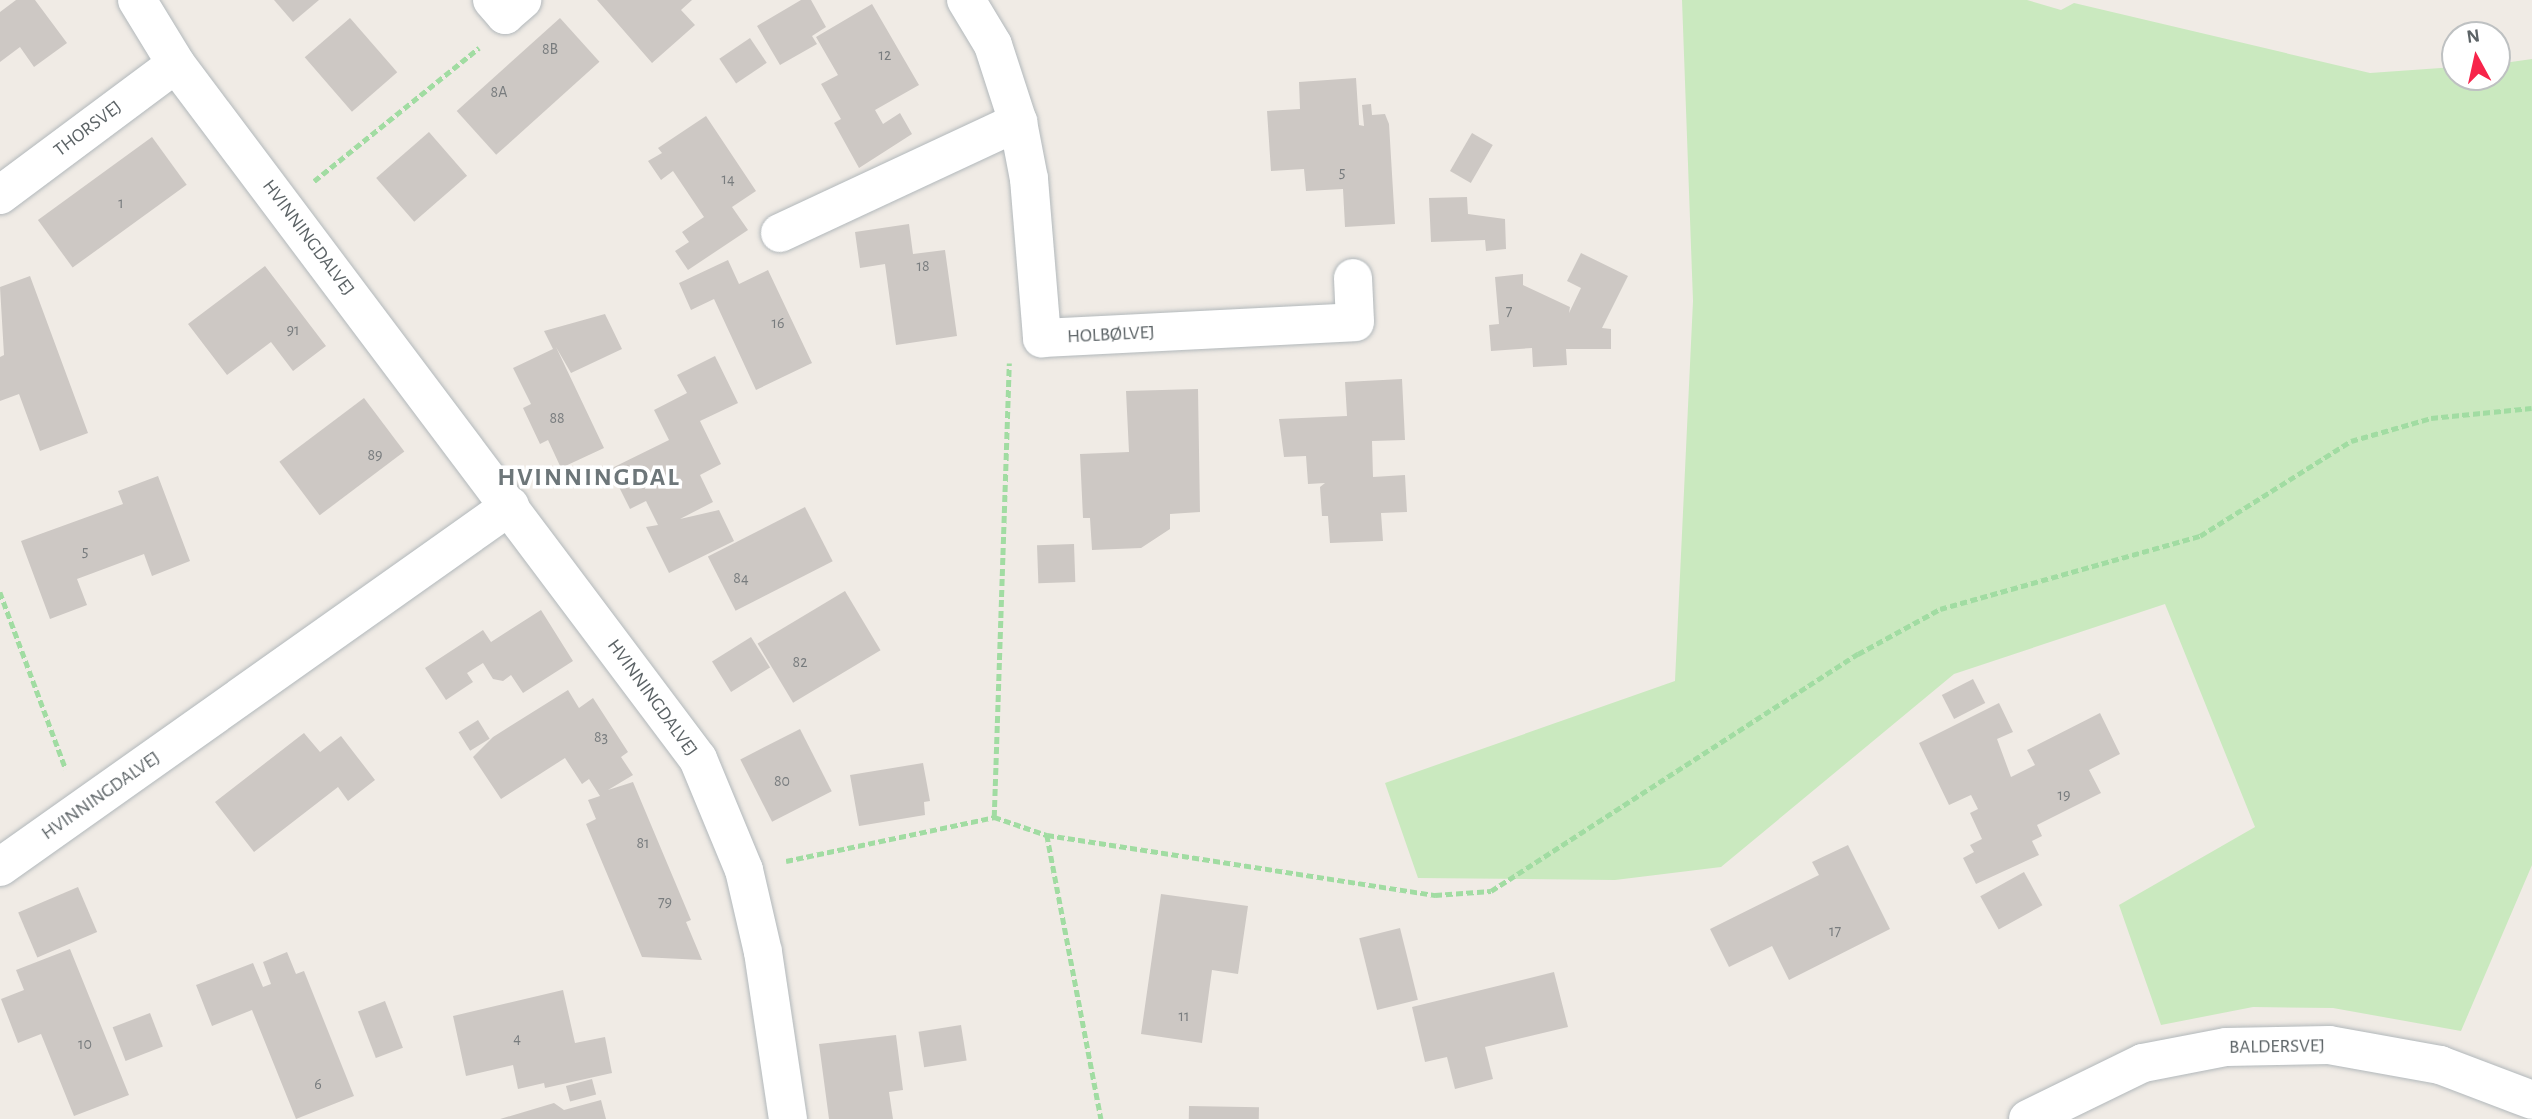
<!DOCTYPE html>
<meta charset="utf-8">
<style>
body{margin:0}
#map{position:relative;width:2532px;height:1119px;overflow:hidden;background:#f0ebe5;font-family:"Alegreya Sans",sans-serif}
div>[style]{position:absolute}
.green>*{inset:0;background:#cae9bf}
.building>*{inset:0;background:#cdc8c4;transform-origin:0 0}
.path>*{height:4.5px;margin-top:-2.25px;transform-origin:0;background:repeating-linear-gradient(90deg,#a1dca2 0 7px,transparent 0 10.5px)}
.roads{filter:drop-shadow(0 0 2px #b2b8bb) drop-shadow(0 0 2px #b2b8bb)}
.street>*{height:38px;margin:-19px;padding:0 19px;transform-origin:19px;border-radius:19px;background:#fff}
.secondary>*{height:38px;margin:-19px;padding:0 19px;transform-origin:19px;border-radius:19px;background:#fff}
span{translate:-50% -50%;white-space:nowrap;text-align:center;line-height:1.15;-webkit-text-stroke:7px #fff;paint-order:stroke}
.number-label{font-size:16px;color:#787c7e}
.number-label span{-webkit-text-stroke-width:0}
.street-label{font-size:19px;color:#5c6366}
.district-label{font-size:26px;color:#6d7679;font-weight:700;letter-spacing:2px}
.north{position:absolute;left:2441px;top:21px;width:70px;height:70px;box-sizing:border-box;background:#fff;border:2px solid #bec1c2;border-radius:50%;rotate:352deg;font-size:19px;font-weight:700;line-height:28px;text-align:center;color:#5c6366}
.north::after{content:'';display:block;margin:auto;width:24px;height:32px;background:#f7244a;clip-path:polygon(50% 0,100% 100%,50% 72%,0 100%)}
</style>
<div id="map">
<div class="green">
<i style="clip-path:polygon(1682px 0,2027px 0,2061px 10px,2074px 3px,2370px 73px,2455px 67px,2455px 77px,2497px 77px,2497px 64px,2532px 59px,2532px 865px,2461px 1031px,2333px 1008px,2253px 1007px,2161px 1025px,2119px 905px,2255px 827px,2165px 604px,1954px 674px,1721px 867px,1615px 880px,1418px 878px,1385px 783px,1675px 681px,1693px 301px)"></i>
</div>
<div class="building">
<i style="clip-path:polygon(16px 0,35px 0,67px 43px,34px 67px,20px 47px,0 62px,0 12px)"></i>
<i style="clip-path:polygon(274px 0,319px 0,293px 22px)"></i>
<i style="clip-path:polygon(597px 0,692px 0,681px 10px,695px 25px,652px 63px)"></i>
<i style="clip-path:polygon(801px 0,811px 0,826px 27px,812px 36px,817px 44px,780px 65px,757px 26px)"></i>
<i style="clip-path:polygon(872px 4px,919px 85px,875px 110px,883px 124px,900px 113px,912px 134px,859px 168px,834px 123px,841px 119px,821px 84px,838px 75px,816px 37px)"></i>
<i style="left:350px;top:18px;width:72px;height:60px;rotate:49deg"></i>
<i style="left:560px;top:18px;width:59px;height:139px;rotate:48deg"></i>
<i style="left:750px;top:38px;width:30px;height:37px;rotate:56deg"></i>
<i style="clip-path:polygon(1356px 78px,1359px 125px,1364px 126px,1362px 105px,1371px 104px,1372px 115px,1385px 114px,1389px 124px,1395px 224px,1345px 227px,1343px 189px,1306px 191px,1304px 169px,1271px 171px,1267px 111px,1300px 109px,1299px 82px)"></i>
<i style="clip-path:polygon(706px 116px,756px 191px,732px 207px,748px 230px,688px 270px,675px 251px,689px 242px,682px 232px,704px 217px,673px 171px,661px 180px,648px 161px,662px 153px,658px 148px)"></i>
<i style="left:429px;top:132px;width:58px;height:70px;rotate:49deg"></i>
<i style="left:1472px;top:133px;width:24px;height:44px;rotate:30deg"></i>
<i style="left:152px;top:137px;width:59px;height:141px;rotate:54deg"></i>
<i style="clip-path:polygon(1467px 197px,1468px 214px,1505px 219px,1506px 249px,1486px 251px,1485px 240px,1431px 242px,1429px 198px)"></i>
<i style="clip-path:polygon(909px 224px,913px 254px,945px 250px,957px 336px,896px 345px,885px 264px,860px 268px,855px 232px)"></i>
<i style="clip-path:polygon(1581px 253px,1628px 276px,1602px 328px,1611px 329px,1611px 349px,1566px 349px,1567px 365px,1533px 367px,1532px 348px,1491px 351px,1489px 325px,1499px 324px,1495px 277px,1523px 274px,1523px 285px,1570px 307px,1569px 313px,1581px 288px,1567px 281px)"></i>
<i style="clip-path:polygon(728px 260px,739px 284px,768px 270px,812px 363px,756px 390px,714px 299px,691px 310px,679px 283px)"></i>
<i style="clip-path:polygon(265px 266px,326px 346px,293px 371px,271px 342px,227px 375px,188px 324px)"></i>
<i style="clip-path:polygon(30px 276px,88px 433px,40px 451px,19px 394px,0 401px,0 357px,4px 355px,0 287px)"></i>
<i style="clip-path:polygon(605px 314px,622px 349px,571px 373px,556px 347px,604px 448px,561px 468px,548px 440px,540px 444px,523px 408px,531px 404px,513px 368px,553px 349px,544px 331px)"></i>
<i style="clip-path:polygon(715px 356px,738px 403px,700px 421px,721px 464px,700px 475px,713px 502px,680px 519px,719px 510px,734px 541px,669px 573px,646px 527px,658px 525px,646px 501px,630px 509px,610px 469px,669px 440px,654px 410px,687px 393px,677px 375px)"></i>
<i style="clip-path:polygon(1402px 379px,1405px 440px,1372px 441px,1373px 477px,1405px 475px,1407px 512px,1381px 513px,1383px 541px,1330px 543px,1328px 516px,1322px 516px,1320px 487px,1325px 483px,1308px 484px,1306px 456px,1284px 457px,1279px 419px,1347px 416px,1345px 382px)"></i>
<i style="clip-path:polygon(1198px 389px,1200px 512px,1170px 514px,1170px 529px,1141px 548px,1092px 550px,1090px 518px,1083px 518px,1080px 454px,1129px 452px,1126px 391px)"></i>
<i style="left:364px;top:398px;width:67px;height:106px;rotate:53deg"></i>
<i style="clip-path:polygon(158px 476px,190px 561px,152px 576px,144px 554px,77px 579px,87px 605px,50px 619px,21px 541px,123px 504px,118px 491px)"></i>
<i style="left:805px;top:507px;width:61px;height:109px;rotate:63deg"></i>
<i style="left:1074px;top:544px;width:38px;height:37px;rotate:88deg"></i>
<i style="left:845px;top:591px;width:69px;height:102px;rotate:59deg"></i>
<i style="clip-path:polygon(541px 610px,573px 661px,523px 693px,511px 675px,503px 681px,493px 679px,483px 663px,467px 673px,473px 682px,446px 700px,425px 668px,483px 630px,491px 642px)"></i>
<i style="left:751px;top:637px;width:36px;height:46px;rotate:58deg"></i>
<i style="left:1973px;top:679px;width:27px;height:35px;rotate:63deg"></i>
<i style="clip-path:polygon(568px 690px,579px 708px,593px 698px,628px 752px,621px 757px,633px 775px,608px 790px,633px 782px,691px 920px,686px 922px,702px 960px,642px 957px,586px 824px,596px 819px,588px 800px,600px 796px,589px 779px,582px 784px,565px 758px,501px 799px,473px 757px,493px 737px)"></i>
<i style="clip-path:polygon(1999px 703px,2013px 732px,1997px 739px,2011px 777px,2035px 765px,2027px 750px,2100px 713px,2120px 754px,2089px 770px,2101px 793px,2037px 825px,2042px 836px,2032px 841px,2039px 855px,1976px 884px,1963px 858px,1974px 852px,1970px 845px,1982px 839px,1970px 813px,1978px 809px,1971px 795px,1949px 805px,1919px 743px)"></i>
<i style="left:478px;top:720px;width:22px;height:23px;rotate:58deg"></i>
<i style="left:800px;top:729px;width:70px;height:67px;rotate:63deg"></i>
<i style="clip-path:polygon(304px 733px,320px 752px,341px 736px,375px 780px,348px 801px,338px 787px,254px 852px,215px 802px)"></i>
<i style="clip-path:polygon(923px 763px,930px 801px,924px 802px,925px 815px,859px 826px,850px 775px)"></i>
<i style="clip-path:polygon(1848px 845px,1890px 929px,1789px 980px,1772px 946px,1729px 967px,1710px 929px,1819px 875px,1812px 862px)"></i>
<i style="left:2024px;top:872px;width:38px;height:50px;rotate:61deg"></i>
<i style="left:78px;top:887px;width:49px;height:65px;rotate:67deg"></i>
<i style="clip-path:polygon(1161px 894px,1248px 906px,1238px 974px,1212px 970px,1202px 1043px,1141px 1034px)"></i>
<i style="left:1400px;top:928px;width:74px;height:42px;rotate:76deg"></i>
<i style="clip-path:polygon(70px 949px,129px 1095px,74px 1116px,41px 1034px,18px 1043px,1px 999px,24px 990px,16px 970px)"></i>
<i style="clip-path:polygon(287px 952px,296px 974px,304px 971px,354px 1096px,296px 1119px,252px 1010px,212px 1026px,196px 985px,253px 963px,263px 987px,271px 984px,263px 962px)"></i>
<i style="clip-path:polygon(1554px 972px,1568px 1027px,1485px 1047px,1493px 1079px,1455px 1089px,1447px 1057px,1425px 1062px,1412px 1007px)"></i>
<i style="clip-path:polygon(563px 990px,575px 1043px,605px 1037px,612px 1073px,545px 1088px,544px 1083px,518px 1089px,513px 1065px,466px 1076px,453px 1016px)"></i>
<i style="left:385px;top:1001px;width:50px;height:29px;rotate:69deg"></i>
<i style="left:150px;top:1013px;width:36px;height:40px;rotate:69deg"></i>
<i style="left:961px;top:1025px;width:36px;height:43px;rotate:81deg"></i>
<i style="clip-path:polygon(896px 1035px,903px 1090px,889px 1092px,893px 1119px,829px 1119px,819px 1044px)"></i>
<i style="left:592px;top:1079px;width:16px;height:27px;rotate:75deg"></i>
<i style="clip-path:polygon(601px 1100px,606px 1119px,500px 1119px,554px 1103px,564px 1110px)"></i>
<i style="left:1189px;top:1106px;width:70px;height:13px;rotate:1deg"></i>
</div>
<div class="path">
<i style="left:314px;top:181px;width:212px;rotate:-38.9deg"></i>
<i style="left:0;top:592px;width:189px;rotate:69.6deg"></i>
<i style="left:994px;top:817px;width:56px;rotate:18.8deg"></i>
<i style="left:1047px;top:835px;width:289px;rotate:79.2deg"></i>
<i style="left:1047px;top:835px;width:393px;rotate:8.8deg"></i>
<i style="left:1435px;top:895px;width:56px;rotate:-4.1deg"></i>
<i style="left:1491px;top:891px;width:437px;rotate:-32.9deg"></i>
<i style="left:1858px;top:654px;width:94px;rotate:-28.8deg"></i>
<i style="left:1940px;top:609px;width:270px;rotate:-15.7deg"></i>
<i style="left:2200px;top:536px;width:178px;rotate:-32.2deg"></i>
<i style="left:2351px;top:441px;width:83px;rotate:-16deg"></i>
<i style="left:2431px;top:418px;width:101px;rotate:-5.7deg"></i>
<i style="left:786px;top:861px;width:213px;rotate:-11.9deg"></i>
<i style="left:994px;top:817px;width:454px;rotate:-88.1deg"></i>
</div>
<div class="roads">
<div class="street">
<i style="left:492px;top:0;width:20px;rotate:49deg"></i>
<i style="left:505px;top:15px;width:23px;rotate:-41deg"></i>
<i style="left:966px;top:0;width:52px;rotate:59deg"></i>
<i style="left:993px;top:45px;width:81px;rotate:72deg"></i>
<i style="left:1018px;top:122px;width:58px;rotate:79.1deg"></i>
<i style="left:1029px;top:179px;width:160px;rotate:85.3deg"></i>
<i style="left:1042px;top:338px;width:313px;rotate:-2.9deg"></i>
<i style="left:1355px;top:322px;width:44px;rotate:-92.6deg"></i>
<i style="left:0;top:195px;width:219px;rotate:-36.7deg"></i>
<i style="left:780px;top:233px;width:263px;rotate:-25deg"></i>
<i style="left:0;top:867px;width:625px;rotate:-35.29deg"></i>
<i style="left:2028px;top:1119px;width:128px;rotate:-26deg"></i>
<i style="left:2143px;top:1063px;width:85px;rotate:-10.9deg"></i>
<i style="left:2226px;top:1047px;width:103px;rotate:-1.1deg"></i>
<i style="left:2329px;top:1045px;width:113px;rotate:10.2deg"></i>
<i style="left:2440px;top:1065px;width:98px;rotate:20.8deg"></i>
</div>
<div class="secondary">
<i style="left:137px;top:0;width:75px;rotate:58.6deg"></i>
<i style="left:176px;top:64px;width:869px;rotate:53.09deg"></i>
<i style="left:698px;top:759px;width:120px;rotate:67.5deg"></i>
<i style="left:744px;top:870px;width:84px;rotate:77deg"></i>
<i style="left:763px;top:952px;width:169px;rotate:81.5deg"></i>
</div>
</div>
<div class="number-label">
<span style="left:550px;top:49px">8B</span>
<span style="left:885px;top:55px">12</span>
<span style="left:499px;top:92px">8A</span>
<span style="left:1342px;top:172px">5</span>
<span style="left:728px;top:179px">14</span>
<span style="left:121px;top:203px">1</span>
<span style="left:923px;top:266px">18</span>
<span style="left:1509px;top:311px">7</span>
<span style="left:778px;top:323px">16</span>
<span style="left:293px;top:330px">91</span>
<span style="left:557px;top:418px">88</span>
<span style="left:375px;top:455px">89</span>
<span style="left:85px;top:551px">5</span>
<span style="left:741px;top:578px">84</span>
<span style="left:800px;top:662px">82</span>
<span style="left:601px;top:737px">83</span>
<span style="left:782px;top:781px">80</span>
<span style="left:2064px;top:795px">19</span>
<span style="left:643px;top:843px">81</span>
<span style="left:665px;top:902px">79</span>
<span style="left:1835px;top:931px">17</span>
<span style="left:1184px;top:1016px">11</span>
<span style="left:517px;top:1038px">4</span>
<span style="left:85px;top:1044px">10</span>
<span style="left:318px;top:1084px">6</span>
</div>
<div class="street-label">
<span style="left:88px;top:129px;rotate:-37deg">THORSVEJ</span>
<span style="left:308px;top:238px;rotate:53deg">HVINNINGDALVEJ</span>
<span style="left:1111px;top:335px;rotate:-3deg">HOLBØLVEJ</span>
<span style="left:652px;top:698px;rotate:54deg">HVINNINGDALVEJ</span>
<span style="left:101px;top:796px;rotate:-35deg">HVINNINGDALVEJ</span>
<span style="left:2277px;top:1047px;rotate:-1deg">BALDERSVEJ</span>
</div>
<div class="district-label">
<span style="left:589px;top:478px">HVINNINGDAL</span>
</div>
<div class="north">N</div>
</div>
